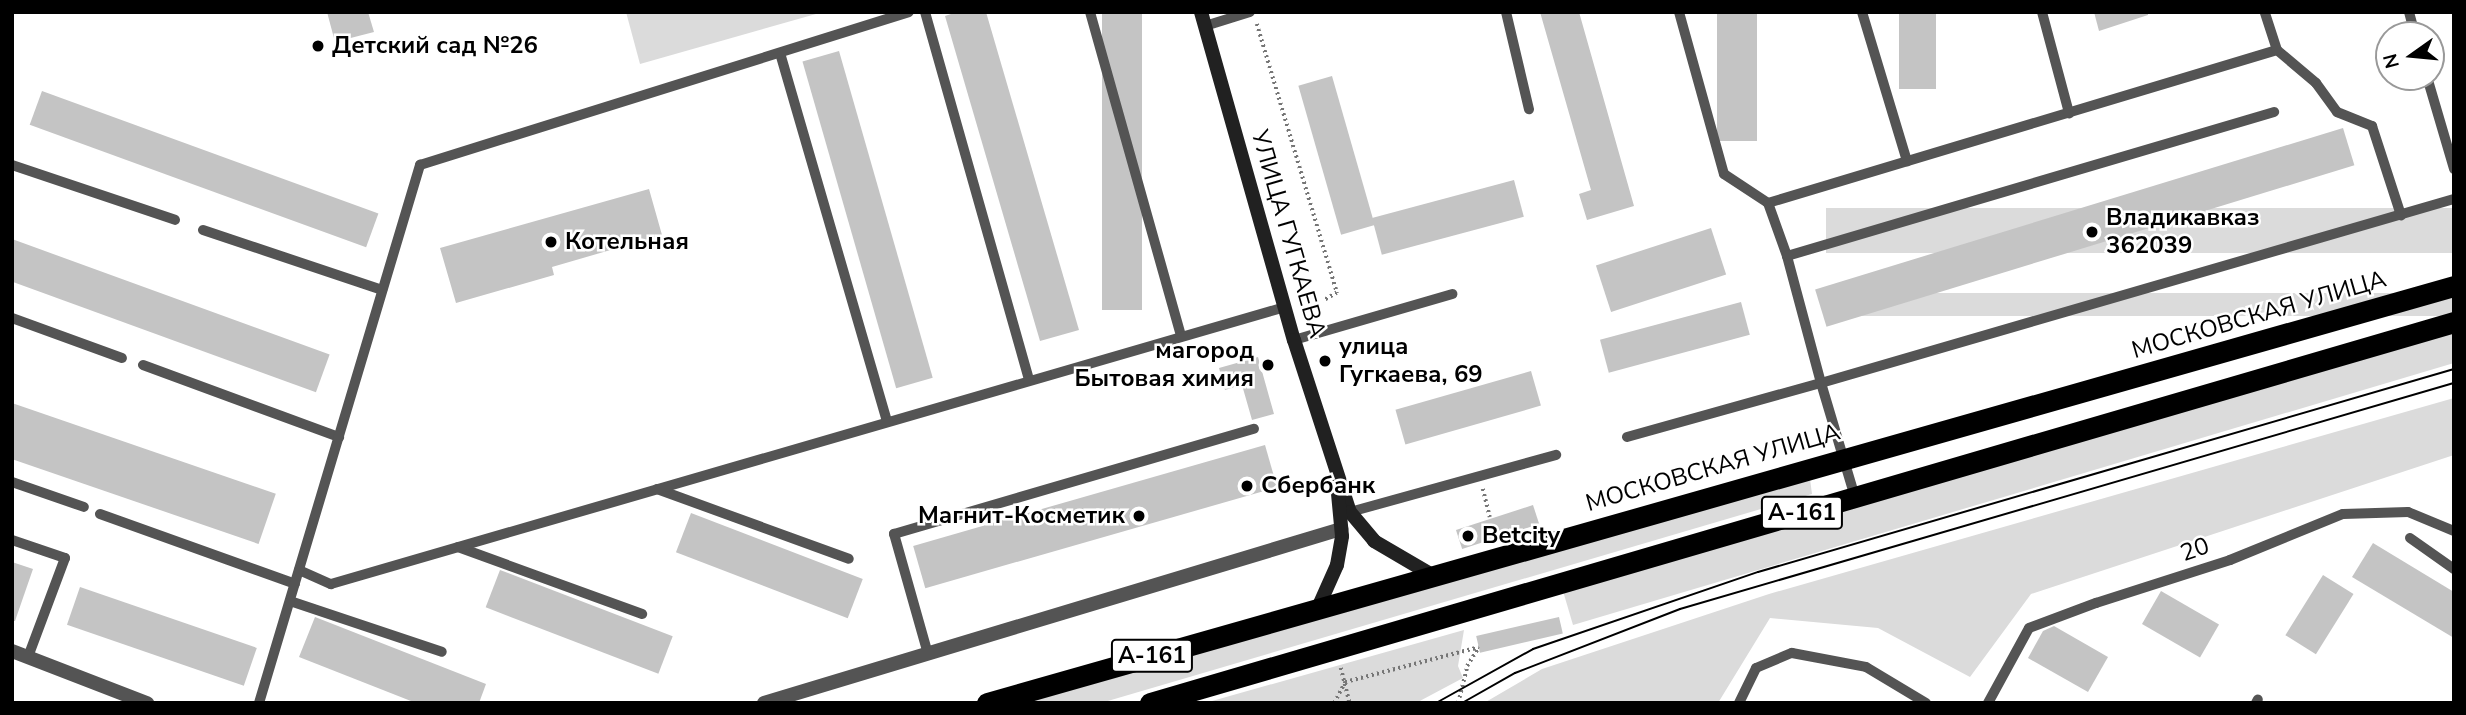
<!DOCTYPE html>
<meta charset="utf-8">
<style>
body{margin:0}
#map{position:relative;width:2466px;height:715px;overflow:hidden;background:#fff;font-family:"Nunito Sans",sans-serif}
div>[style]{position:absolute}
.green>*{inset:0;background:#dbdbdb;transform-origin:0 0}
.building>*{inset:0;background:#c4c4c4;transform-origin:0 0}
.path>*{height:3.5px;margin-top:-1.75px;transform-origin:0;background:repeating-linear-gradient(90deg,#767676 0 2px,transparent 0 5.5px)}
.lane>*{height:10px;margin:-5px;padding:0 5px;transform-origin:5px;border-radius:5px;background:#545454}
.street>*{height:14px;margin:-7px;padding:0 7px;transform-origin:7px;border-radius:7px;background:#545454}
.secondary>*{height:14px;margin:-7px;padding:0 7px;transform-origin:7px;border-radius:7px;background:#212121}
.highway>*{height:21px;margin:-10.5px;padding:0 10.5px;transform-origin:10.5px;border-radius:10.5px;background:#000}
.tram>*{height:2px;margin:-1px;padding:0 1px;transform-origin:1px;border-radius:1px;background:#000}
.dots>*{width:19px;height:19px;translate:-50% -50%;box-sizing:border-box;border:4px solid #fff;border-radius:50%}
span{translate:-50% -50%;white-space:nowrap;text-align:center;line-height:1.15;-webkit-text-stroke:5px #fff;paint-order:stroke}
.shield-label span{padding:2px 5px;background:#fff;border:2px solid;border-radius:5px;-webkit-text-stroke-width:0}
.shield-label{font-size:23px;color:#000;font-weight:700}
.poi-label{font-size:24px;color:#000;font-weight:700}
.left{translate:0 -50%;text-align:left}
.right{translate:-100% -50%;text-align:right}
.street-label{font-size:24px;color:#000}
.frame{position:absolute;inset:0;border:14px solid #000;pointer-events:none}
.north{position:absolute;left:2375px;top:21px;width:70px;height:70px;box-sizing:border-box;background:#fff;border:2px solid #999;border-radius:50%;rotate:255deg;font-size:19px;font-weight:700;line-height:28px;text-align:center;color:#000}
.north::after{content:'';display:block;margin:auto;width:24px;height:32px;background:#000;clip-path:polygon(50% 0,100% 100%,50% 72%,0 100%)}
</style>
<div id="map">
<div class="green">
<i style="clip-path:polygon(626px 12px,823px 12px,640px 64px)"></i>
<i style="left:2454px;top:208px;width:45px;height:628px;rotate:90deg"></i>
<i style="left:2454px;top:293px;width:23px;height:598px;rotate:90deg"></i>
<i style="clip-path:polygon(2454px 331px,2454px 363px,1573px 625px,1563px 591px)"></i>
<i style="clip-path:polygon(2454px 398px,2454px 455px,2031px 594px,1970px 677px,1878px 628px,1770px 618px,1718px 703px,1484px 703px,1542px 669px,1769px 594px)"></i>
<i style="clip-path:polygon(1810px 479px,1812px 494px,1101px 703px,1021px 703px)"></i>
<i style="clip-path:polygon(1464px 630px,1458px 666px,1463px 678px,1416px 703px,1205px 703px)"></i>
</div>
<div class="building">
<i style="clip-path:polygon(327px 12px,368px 12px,374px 32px,335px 42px)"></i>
<i style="clip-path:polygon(957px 12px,986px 12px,1079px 330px,1040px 341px,945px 16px)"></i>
<i style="left:1102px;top:12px;width:40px;height:298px"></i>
<i style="clip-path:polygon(1540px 12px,1579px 12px,1634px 206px,1587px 220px,1579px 194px,1591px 190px)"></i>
<i style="left:1717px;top:12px;width:40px;height:129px"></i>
<i style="left:1899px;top:12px;width:37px;height:77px"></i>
<i style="clip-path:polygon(2094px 12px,2148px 12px,2148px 15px,2099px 31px)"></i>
<i style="left:839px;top:51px;width:340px;height:38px;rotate:74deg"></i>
<i style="left:1332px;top:76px;width:155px;height:35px;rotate:74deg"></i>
<i style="left:42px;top:91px;width:358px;height:36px;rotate:20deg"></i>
<i style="left:2343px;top:128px;width:39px;height:552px;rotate:73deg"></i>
<i style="left:1514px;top:180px;width:38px;height:147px;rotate:75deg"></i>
<i style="clip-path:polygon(649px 189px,662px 235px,552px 267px,554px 275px,456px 303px,440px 248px)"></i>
<i style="left:1711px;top:228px;width:49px;height:121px;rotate:72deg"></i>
<i style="left:12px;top:239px;width:338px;height:40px;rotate:20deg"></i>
<i style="left:1741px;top:302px;width:34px;height:146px;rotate:75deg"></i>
<i style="clip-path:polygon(1258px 357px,1274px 414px,1252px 420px,1242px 385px,1225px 390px,1219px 368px)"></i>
<i style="left:1531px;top:371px;width:36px;height:141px;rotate:74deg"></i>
<i style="left:12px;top:403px;width:279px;height:53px;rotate:19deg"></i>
<i style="left:1265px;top:445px;width:44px;height:366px;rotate:74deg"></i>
<i style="left:1533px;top:505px;width:20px;height:81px;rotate:72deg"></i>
<i style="left:691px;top:513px;width:184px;height:42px;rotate:21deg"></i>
<i style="clip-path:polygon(2373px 543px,2454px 592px,2454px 638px,2352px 577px)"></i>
<i style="clip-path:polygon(12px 562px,33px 569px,15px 621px,12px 621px)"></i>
<i style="left:500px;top:570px;width:185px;height:40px;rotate:21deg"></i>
<i style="left:2323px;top:575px;width:36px;height:71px;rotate:32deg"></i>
<i style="left:80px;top:587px;width:187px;height:40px;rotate:19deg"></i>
<i style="left:2161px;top:591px;width:67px;height:38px;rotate:30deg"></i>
<i style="clip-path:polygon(315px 617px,486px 684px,479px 703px,416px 703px,299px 657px)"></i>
<i style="left:1559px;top:617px;width:17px;height:85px;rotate:77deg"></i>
<i style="clip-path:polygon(2054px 626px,2108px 657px,2088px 692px,2028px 658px,2043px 631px)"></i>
</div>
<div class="path">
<i style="left:1257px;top:24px;width:281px;rotate:73.4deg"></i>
<i style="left:1337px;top:293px;width:16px;rotate:150deg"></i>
<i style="left:1483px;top:489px;width:29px;rotate:76deg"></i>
<i style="left:1341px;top:668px;width:36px;rotate:76deg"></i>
<i style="left:1334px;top:703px;width:24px;rotate:-62deg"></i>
<i style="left:1345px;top:682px;width:138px;rotate:-14.6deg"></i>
<i style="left:1458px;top:703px;width:38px;rotate:-76deg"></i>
<i style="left:1467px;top:666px;width:22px;rotate:-58deg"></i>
</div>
<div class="lane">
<i style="left:925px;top:12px;width:382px;rotate:74.2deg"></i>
<i style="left:1090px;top:12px;width:337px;rotate:74.3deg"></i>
<i style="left:1506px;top:12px;width:100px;rotate:76.7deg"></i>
<i style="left:1679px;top:12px;width:168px;rotate:74.5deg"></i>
<i style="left:1724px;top:174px;width:53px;rotate:33.4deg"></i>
<i style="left:1862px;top:12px;width:156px;rotate:73.2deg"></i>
<i style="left:2042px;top:12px;width:105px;rotate:75deg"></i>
<i style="left:2409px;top:12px;width:24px;rotate:75deg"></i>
<i style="left:1205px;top:26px;width:47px;rotate:-17.3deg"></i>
<i style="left:2277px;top:50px;width:51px;rotate:40.2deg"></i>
<i style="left:2316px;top:83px;width:36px;rotate:54deg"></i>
<i style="left:2337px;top:112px;width:38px;rotate:22deg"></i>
<i style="left:2372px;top:126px;width:94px;rotate:72deg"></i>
<i style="left:780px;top:53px;width:384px;rotate:73.8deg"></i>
<i style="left:2427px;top:77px;width:96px;rotate:73.6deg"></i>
<i style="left:12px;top:165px;width:172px;rotate:18.6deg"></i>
<i style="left:203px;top:230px;width:189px;rotate:18.5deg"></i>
<i style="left:1787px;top:256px;width:56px;rotate:-109.7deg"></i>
<i style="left:1768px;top:203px;width:531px;rotate:-16.73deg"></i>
<i style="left:2277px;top:50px;width:40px;rotate:-108deg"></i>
<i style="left:12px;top:318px;width:117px;rotate:20deg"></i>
<i style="left:1294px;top:340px;width:165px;rotate:-16.2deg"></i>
<i style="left:143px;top:365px;width:209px;rotate:20.2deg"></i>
<i style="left:1627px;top:437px;width:201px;rotate:-15.6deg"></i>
<i style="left:1821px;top:383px;width:131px;rotate:-105deg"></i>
<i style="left:1787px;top:256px;width:508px;rotate:-16.47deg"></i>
<i style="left:12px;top:482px;width:76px;rotate:19.1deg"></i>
<i style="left:657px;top:489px;width:204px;rotate:20deg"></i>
<i style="left:1855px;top:497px;width:119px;rotate:-106.6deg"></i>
<i style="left:1821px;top:383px;width:659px;rotate:-16.21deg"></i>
<i style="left:1350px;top:512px;width:214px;rotate:-15.5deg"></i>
<i style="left:100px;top:514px;width:207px;rotate:19.7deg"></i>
<i style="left:2410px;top:538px;width:54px;rotate:35.2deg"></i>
<i style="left:12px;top:540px;width:56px;rotate:18.8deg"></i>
<i style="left:65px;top:558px;width:106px;rotate:110.5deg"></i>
<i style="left:458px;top:547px;width:196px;rotate:20deg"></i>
<i style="left:299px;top:570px;width:35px;rotate:24deg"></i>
<i style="left:331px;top:584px;width:993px;rotate:-16.19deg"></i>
<i style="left:290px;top:601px;width:160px;rotate:18.5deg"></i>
<i style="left:928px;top:654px;width:125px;rotate:-105.8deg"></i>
<i style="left:894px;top:534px;width:375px;rotate:-16.3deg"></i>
<i style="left:259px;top:703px;width:562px;rotate:-73.34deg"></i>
<i style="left:420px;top:165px;width:512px;rotate:-17.37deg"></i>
<i style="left:1739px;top:703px;width:39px;rotate:-64deg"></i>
<i style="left:1756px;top:668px;width:39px;rotate:-23deg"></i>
<i style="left:1792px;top:653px;width:75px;rotate:10.7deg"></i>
<i style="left:1866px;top:667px;width:70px;rotate:31deg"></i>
<i style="left:1988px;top:703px;width:85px;rotate:-61.3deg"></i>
<i style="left:2029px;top:628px;width:72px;rotate:-20.5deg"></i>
<i style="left:2096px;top:603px;width:141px;rotate:-17.8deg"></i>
<i style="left:2230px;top:560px;width:122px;rotate:-22.2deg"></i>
<i style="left:2343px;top:514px;width:65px;rotate:-1.8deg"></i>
<i style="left:2408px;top:512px;width:50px;rotate:22.4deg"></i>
<i style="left:2256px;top:703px;width:4px;rotate:-63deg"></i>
</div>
<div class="street">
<i style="left:12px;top:651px;width:145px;rotate:21.1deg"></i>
<i style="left:764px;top:703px;width:603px;rotate:-16.78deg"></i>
</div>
<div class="secondary">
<i style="left:1201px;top:12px;width:341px;rotate:74.2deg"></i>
<i style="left:1294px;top:340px;width:181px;rotate:72deg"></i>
<i style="left:1350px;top:512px;width:38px;rotate:50deg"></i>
<i style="left:1374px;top:541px;width:67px;rotate:30.4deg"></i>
<i style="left:1317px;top:610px;width:49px;rotate:-66deg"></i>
<i style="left:1337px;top:565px;width:29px;rotate:-80deg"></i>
<i style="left:1342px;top:536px;width:42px;rotate:-95.4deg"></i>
</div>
<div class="highway">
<i style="left:987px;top:703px;width:1525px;rotate:-15.87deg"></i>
<i style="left:1150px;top:703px;width:1359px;rotate:-16.29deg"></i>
</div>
<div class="tram">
<i style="left:1436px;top:703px;width:111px;rotate:-29.1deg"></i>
<i style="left:1533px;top:649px;width:238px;rotate:-18.9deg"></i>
<i style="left:1758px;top:572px;width:725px;rotate:-16.26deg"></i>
<i style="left:1462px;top:703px;width:61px;rotate:-29.5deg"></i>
<i style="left:1515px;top:673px;width:177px;rotate:-21.2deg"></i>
<i style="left:1680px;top:609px;width:806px;rotate:-16.28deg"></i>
</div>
<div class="dots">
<i style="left:318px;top:46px;background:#000"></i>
<i style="left:2092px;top:232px;background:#000"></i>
<i style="left:551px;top:242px;background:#000"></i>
<i style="left:1325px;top:361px;background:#000"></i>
<i style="left:1268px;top:365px;background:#000"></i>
<i style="left:1247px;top:486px;background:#000"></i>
<i style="left:1139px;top:516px;background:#000"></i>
<i style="left:1468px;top:536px;background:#000"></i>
</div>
<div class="shield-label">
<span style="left:1802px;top:513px">А-161</span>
<span style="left:1152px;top:656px">А-161</span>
</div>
<div class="poi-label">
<span class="left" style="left:332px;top:46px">Детский сад №26</span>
<span class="left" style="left:2106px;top:232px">Владикавказ<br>362039</span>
<span class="left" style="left:565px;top:242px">Котельная</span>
<span class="left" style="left:1339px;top:361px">улица<br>Гугкаева, 69</span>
<span class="right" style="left:1254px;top:365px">магород<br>Бытовая химия</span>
<span class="left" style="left:1261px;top:486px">Сбербанк</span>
<span class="right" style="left:1125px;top:516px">Магнит-Косметик</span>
<span class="left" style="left:1482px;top:536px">Betcity</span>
</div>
<div class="street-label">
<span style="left:1288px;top:234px;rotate:74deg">УЛИЦА ГУГКАЕВА</span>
<span style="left:2259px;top:315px;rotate:-16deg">МОСКОВСКАЯ УЛИЦА</span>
<span style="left:1713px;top:468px;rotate:-16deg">МОСКОВСКАЯ УЛИЦА</span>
<span style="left:2195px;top:550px;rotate:-19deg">20</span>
</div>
<div class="frame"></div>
<div class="north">N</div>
</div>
